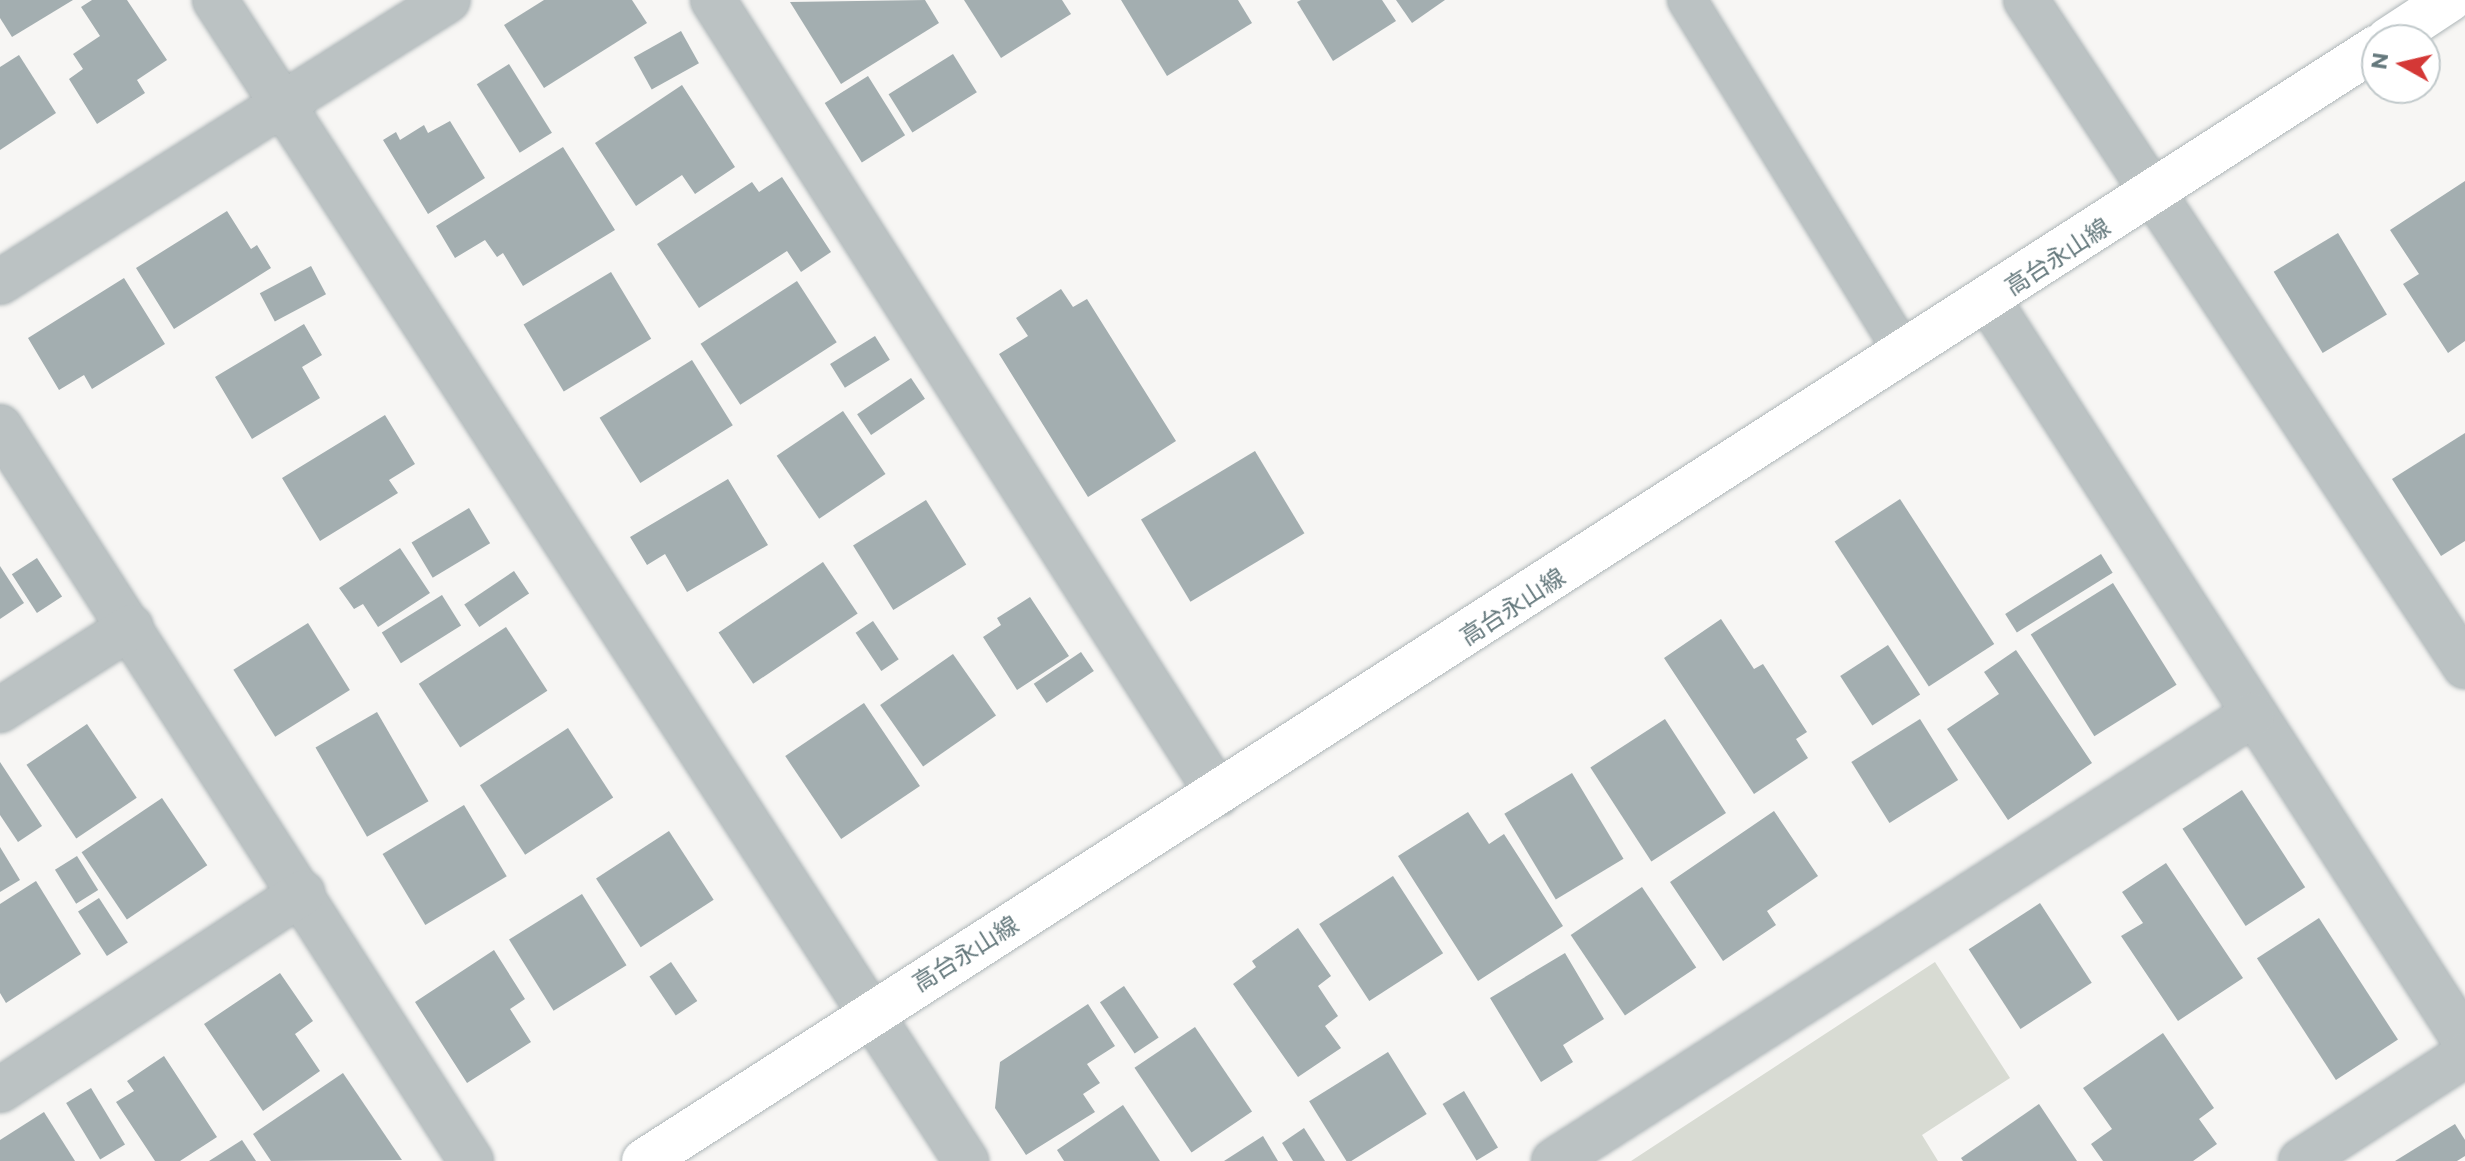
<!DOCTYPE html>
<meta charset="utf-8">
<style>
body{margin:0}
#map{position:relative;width:2465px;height:1161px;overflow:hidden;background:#f7f6f4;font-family:Commissioner,"Noto Sans JP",sans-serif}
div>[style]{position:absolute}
.green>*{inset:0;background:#d8dbd3}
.building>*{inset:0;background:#a3aeb0;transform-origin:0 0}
.roads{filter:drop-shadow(0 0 2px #aeb6b8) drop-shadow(0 0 2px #aeb6b8)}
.lane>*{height:38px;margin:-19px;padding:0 19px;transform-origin:19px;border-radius:19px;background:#bbc2c3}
.street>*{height:44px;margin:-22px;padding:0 22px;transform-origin:22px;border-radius:22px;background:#bbc2c3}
.secondary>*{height:44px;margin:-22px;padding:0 22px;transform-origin:22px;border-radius:22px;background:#fff}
span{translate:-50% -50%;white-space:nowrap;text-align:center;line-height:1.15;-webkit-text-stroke:8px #fff;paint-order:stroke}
.street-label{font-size:24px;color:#64787c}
.north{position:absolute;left:2361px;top:24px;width:80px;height:80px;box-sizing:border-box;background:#fff;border:2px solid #c1c9cb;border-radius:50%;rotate:278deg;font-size:22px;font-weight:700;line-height:32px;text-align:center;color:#64787c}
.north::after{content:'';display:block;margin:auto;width:28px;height:36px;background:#d43836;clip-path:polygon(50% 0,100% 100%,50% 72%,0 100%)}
</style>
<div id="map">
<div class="green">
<i style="clip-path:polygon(1935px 962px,2010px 1078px,1922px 1135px,1938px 1161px,1631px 1161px)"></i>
</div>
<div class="building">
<i style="clip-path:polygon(0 0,73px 0,12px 37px,0 18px)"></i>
<i style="clip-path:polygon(92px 0,127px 0,167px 60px,137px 80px,145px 93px,97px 124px,69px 79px,83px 69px,73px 54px,100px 36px,81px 7px)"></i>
<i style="clip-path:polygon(544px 0,632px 0,647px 23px,544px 88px,504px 25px)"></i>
<i style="clip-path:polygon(925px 0,939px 23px,841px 84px,790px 2px)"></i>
<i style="clip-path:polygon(964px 0,1062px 0,1071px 14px,1001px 58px)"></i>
<i style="clip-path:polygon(1121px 0,1238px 0,1252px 23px,1167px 76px)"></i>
<i style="clip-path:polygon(1301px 0,1382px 0,1396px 21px,1333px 61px,1297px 2px)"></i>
<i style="clip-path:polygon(1396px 0,1445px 0,1412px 23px)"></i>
<i style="left:681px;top:31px;width:37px;height:54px;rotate:61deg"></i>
<i style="left:953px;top:54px;width:45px;height:76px;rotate:58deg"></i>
<i style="clip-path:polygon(19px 55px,56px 113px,0 150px,0 67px)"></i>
<i style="left:509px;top:64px;width:81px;height:38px;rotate:58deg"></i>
<i style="left:868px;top:76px;width:70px;height:51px;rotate:58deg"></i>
<i style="clip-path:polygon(682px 85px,735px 167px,695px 194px,682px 175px,636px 206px,595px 143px)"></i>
<i style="clip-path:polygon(450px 121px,485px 178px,428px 214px,383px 140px,396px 132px,400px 140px,424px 125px,428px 133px)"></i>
<i style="clip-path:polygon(563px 147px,615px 230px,523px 286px,503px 253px,497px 257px,485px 240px,455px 258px,436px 226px)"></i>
<i style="clip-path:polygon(782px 177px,831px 252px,801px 272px,787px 251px,699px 308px,657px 244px,752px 182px,759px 192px)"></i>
<i style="clip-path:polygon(2465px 181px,2465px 341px,2448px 353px,2403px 284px,2419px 274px,2390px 230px)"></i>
<i style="clip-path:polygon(227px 211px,251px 249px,257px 245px,271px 268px,174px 329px,136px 268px)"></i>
<i style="left:2338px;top:233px;width:95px;height:75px;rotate:59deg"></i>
<i style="left:311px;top:266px;width:32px;height:58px;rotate:62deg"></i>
<i style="left:611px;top:272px;width:78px;height:102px;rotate:59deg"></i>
<i style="clip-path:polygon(124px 278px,165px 344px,92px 389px,84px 375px,59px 390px,28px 338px)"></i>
<i style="left:797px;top:281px;width:73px;height:115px;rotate:57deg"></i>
<i style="clip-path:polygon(1061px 289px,1073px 307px,1087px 299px,1176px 441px,1088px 497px,999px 354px,1028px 336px,1016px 318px)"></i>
<i style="clip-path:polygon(304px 324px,322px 355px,302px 367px,320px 398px,252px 439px,215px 377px)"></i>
<i style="left:875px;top:336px;width:28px;height:53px;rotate:58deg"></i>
<i style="left:692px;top:360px;width:77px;height:109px;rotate:58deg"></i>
<i style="left:911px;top:378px;width:25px;height:65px;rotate:56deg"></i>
<i style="left:843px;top:411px;width:76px;height:80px;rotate:56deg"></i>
<i style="clip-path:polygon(385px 415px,415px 464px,389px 480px,398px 493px,320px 541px,282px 478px)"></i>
<i style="clip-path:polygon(2465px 433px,2465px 541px,2441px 556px,2392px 479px)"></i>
<i style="left:1255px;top:451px;width:96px;height:133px;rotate:59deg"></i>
<i style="clip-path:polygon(728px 479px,768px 545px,687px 592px,665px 554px,647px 565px,630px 537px)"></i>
<i style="left:1900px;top:499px;width:173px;height:78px;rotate:57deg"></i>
<i style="left:926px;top:500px;width:76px;height:86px;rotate:58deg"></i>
<i style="left:469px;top:508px;width:41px;height:67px;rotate:59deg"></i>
<i style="clip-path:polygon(400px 548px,430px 593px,378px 627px,363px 604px,354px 609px,339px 588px)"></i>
<i style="left:2101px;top:554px;width:22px;height:113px;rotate:58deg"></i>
<i style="left:37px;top:558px;width:46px;height:30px;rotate:57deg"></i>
<i style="left:823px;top:562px;width:62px;height:126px;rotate:56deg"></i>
<i style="clip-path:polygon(0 566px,24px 603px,0 619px)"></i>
<i style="left:514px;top:571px;width:27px;height:60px;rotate:56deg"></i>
<i style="left:2113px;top:583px;width:120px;height:97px;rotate:58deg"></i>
<i style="left:442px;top:595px;width:36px;height:71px;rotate:58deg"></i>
<i style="clip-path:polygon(1030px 597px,1069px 656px,1017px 690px,983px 637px,1001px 625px,997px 618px)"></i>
<i style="clip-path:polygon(1721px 619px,1754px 669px,1763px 664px,1807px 732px,1796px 739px,1808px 758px,1754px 794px,1664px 658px)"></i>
<i style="left:873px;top:621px;width:46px;height:21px;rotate:56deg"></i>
<i style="left:308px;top:623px;width:79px;height:88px;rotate:58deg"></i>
<i style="left:506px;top:627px;width:76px;height:104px;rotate:57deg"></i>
<i style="left:1888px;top:645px;width:59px;height:57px;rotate:57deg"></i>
<i style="clip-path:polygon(2016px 650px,2092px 763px,2008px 820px,1947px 729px,1999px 694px,1984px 672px)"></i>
<i style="left:1081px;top:652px;width:23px;height:57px;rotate:56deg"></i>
<i style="left:953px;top:654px;width:75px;height:89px;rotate:55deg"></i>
<i style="left:864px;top:703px;width:100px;height:95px;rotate:56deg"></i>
<i style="left:377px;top:712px;width:103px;height:71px;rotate:60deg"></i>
<i style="left:1665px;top:719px;width:112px;height:89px;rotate:57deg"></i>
<i style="left:1920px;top:719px;width:72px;height:81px;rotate:58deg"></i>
<i style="left:87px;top:724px;width:89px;height:73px;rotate:56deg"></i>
<i style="left:568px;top:728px;width:83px;height:105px;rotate:57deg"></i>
<i style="clip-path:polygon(0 762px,42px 826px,18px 842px,0 815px)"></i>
<i style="left:1572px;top:773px;width:100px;height:79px;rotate:59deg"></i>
<i style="left:2242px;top:790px;width:116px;height:71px;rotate:57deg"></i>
<i style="left:162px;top:798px;width:81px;height:97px;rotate:56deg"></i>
<i style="left:464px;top:805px;width:83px;height:95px;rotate:59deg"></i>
<i style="clip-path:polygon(1774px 811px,1818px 876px,1767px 911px,1776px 925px,1723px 961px,1670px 882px)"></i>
<i style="clip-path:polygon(1468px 812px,1489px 844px,1504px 834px,1563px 926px,1478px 981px,1398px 856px)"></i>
<i style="left:669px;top:831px;width:82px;height:87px;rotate:57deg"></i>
<i style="clip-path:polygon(0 847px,20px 880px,0 892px)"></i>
<i style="left:77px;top:856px;width:40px;height:26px;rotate:58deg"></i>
<i style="clip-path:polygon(2166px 863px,2243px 978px,2178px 1021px,2121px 936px,2143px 923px,2122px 892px)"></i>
<i style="left:1393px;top:876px;width:92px;height:88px;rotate:57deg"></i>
<i style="clip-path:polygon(36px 881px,81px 954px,6px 1003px,0 993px,0 904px)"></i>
<i style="left:1642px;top:887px;width:97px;height:86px;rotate:56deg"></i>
<i style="left:582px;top:894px;width:84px;height:86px;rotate:58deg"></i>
<i style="left:99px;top:898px;width:53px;height:25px;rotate:57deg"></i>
<i style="left:2040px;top:903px;width:95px;height:85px;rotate:57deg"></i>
<i style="left:2319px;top:918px;width:145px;height:74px;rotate:57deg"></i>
<i style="clip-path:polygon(1298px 928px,1331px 976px,1318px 986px,1338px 1016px,1325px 1026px,1341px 1048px,1298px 1077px,1233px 984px,1256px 967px,1252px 961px)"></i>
<i style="clip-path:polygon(494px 950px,525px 999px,510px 1009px,531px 1042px,467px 1083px,415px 1002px)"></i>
<i style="clip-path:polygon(1565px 953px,1604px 1019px,1563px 1045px,1573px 1062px,1541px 1082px,1490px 998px)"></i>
<i style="left:671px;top:962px;width:47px;height:26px;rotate:56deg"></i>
<i style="clip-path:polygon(280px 973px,313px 1021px,295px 1034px,320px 1071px,263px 1111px,204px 1024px)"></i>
<i style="left:1124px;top:986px;width:62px;height:29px;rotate:56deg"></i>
<i style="clip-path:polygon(1088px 1004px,1115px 1046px,1087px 1064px,1100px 1083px,1083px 1094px,1095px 1112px,1026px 1155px,995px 1108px,1000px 1062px)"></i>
<i style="left:1195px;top:1027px;width:102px;height:73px;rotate:56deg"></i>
<i style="clip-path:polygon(2163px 1033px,2214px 1108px,2199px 1119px,2217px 1144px,2193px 1161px,2103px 1161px,2091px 1144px,2112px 1129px,2083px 1088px)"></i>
<i style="left:1388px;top:1052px;width:73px;height:93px;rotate:58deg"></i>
<i style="clip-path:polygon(164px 1056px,217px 1137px,180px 1161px,155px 1161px,116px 1102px,134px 1091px,127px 1081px)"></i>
<i style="clip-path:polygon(343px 1073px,402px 1160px,271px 1161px,253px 1134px)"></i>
<i style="left:91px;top:1088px;width:66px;height:29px;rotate:59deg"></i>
<i style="left:1464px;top:1091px;width:66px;height:25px;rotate:59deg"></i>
<i style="clip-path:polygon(2039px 1104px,2077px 1161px,1963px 1161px,1961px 1158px)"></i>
<i style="clip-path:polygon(1123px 1105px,1160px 1161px,1064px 1161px,1057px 1150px)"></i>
<i style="clip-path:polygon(44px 1112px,75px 1161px,0 1161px,0 1140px)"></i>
<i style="clip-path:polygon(2455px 1124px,2465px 1140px,2465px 1156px,2457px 1161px,2395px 1161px)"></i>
<i style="clip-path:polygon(1304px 1128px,1325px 1161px,1293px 1161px,1282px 1143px)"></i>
<i style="clip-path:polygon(1263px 1136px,1278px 1161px,1224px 1161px)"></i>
<i style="clip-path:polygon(242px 1140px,256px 1161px,209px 1161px)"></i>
</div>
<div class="roads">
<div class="lane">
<i style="left:1687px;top:0;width:416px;rotate:58.4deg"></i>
</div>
<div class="street">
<i style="left:215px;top:0;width:1383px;rotate:57.1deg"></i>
<i style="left:713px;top:0;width:941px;rotate:57.54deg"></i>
<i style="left:2026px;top:0;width:798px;rotate:56.61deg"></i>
<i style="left:0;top:282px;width:529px;rotate:-32.19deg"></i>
<i style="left:1989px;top:301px;width:880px;rotate:57.25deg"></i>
<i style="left:0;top:427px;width:872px;rotate:57.31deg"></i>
<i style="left:0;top:710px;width:155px;rotate:-32.4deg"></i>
<i style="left:0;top:1090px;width:361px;rotate:-33.1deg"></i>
<i style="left:1554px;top:1161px;width:828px;rotate:-32.58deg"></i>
<i style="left:2301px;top:1161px;width:195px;rotate:-32.9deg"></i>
</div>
<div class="secondary">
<i style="left:2388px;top:40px;width:73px;rotate:-33.3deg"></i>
<i style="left:644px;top:1161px;width:2060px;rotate:-32.73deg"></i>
</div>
</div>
<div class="street-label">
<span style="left:2057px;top:256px;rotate:-33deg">高台永山線</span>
<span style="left:1512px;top:606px;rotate:-33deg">高台永山線</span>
<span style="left:965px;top:953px;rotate:-32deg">高台永山線</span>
</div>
<div class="north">N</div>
</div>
